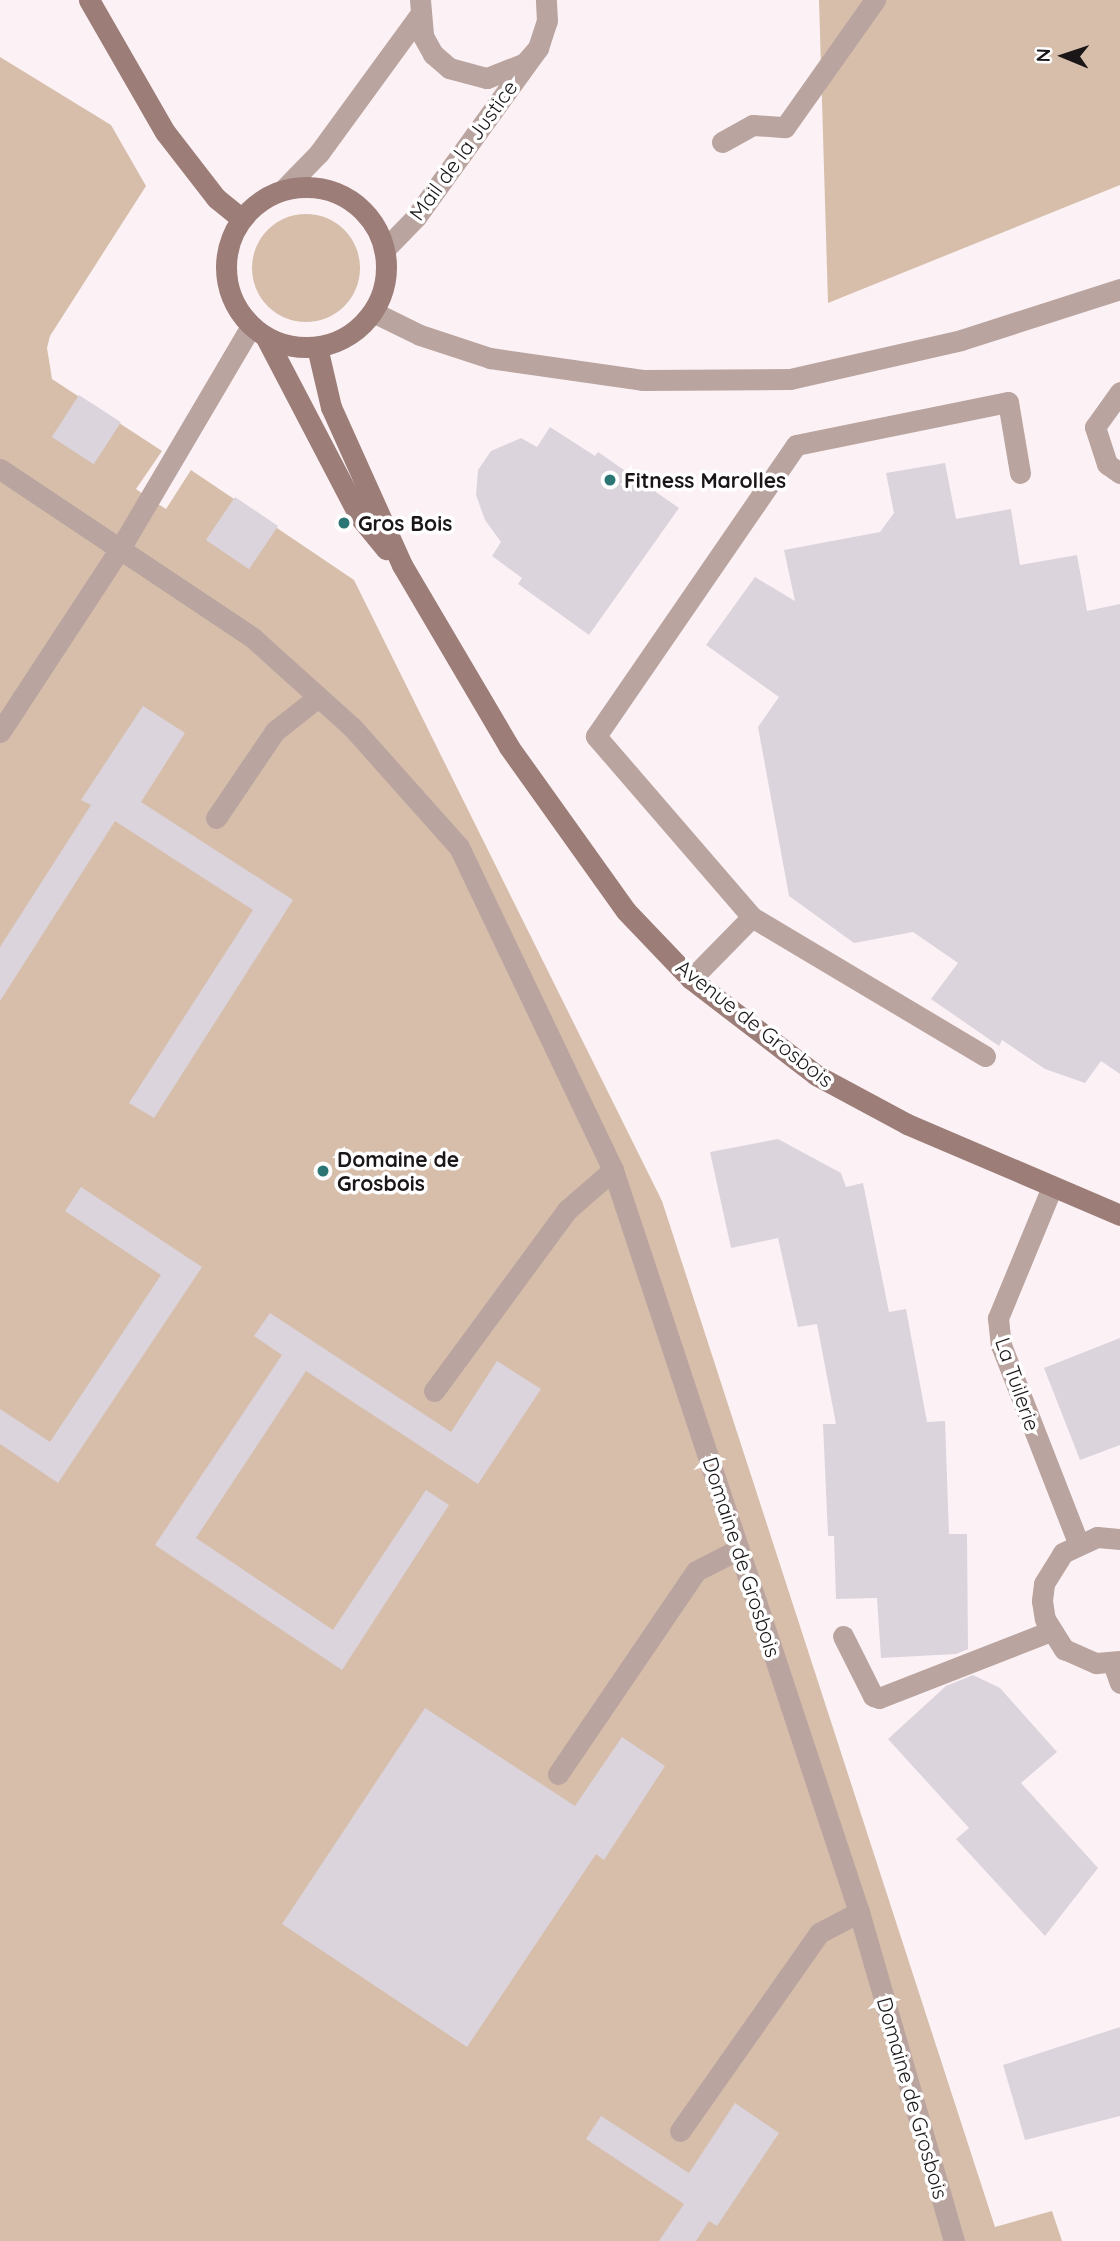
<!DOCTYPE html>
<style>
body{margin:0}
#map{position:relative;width:1120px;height:2241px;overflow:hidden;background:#fcf2f5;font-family:Quicksand,sans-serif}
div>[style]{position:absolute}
.green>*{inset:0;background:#d6beab}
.round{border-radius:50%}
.building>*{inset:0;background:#dbd4dc;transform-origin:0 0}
.lane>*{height:21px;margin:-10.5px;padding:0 10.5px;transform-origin:10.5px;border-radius:10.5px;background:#baa4a0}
.street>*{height:21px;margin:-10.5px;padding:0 10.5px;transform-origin:10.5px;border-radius:10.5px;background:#baa4a0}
.secondary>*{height:21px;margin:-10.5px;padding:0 10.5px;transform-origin:10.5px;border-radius:10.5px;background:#9c7d78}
.secondary>.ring{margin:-10.5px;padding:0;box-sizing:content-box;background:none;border:21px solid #9c7d78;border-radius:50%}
.dots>*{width:19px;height:19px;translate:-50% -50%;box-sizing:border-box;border:4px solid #fff;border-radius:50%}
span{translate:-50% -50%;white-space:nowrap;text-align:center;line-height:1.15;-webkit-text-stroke:7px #fff;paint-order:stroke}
.street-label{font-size:21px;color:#1b1718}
.poi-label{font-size:21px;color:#1b1718;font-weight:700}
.left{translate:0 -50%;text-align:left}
.north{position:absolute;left:1029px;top:21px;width:70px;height:70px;-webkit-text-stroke:5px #fff;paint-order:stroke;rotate:272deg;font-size:19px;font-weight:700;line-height:28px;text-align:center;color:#1b1718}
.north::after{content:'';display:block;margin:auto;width:24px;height:32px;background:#1b1718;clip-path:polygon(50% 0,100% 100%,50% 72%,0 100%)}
</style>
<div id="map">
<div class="green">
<i style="clip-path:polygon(819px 0,1120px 0,1120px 185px,828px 303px)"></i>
<i style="clip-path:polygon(0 57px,111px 125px,146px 186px,50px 336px,47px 348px,52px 379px,162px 451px,136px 489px,150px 499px,166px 509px,191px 470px,354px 580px,662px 1201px,995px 2227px,1052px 2211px,1062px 2241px,0 2241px)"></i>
<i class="round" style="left:252px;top:214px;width:108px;height:108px"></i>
</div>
<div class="building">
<i style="left:79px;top:395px;width:50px;height:50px;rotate:33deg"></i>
<i style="clip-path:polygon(550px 427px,595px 456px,598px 452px,679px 508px,589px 635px,518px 584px,522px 578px,492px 556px,501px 542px,485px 520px,476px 495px,478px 470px,491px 451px,521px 438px,537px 447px)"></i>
<i style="clip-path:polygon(945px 463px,956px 519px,1011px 509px,1020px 565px,1077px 555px,1087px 611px,1120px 604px,1120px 1074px,1101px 1061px,1085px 1083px,1045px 1069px,1002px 1040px,999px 1046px,931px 999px,958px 963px,913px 932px,854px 943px,789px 896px,758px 727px,779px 697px,706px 645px,755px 577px,795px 601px,784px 550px,880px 532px,894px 513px,886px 473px)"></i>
<i style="left:235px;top:497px;width:52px;height:52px;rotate:34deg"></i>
<i style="clip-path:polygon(143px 706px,185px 733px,141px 802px,293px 900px,154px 1118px,129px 1103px,253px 910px,115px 821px,0 1001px,0 947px,91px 805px,81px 800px)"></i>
<i style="clip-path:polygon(778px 1139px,841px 1173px,846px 1187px,863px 1183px,889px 1312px,906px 1309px,927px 1422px,945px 1421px,949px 1534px,967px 1534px,968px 1649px,956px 1654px,881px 1658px,877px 1598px,836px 1599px,834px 1536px,828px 1536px,823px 1424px,836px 1424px,817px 1324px,798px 1327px,778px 1238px,731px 1248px,710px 1152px)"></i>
<i style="clip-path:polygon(81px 1187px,202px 1267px,58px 1483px,0 1444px,0 1409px,50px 1442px,161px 1275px,65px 1211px)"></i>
<i style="clip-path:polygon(270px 1313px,451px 1432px,497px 1361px,541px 1389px,478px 1484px,306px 1371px,196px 1538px,333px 1630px,426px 1490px,449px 1505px,342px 1670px,155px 1545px,282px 1355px,254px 1336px)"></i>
<i style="clip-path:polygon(1120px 1338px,1120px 1445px,1080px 1460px,1044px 1368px)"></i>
<i style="clip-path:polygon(973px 1675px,1000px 1688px,1057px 1752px,1021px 1783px,1098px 1868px,1045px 1936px,956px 1839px,969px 1828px,888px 1739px,946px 1686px)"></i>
<i style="clip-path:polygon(425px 1708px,575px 1806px,622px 1737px,665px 1766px,604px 1860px,596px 1854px,467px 2047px,282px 1924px)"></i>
<i style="clip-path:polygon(1120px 2027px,1120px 2116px,1025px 2140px,1003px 2065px)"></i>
<i style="clip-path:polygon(735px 2103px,779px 2133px,717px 2226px,709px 2221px,696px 2241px,659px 2241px,684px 2204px,586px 2139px,601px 2116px,689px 2173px)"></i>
</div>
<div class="lane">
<i style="left:722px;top:142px;width:35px;rotate:-29deg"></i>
<i style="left:753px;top:125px;width:32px;rotate:4deg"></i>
<i style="left:785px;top:127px;width:156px;rotate:-54.7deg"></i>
<i style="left:1120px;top:392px;width:43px;rotate:125.5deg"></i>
<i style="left:1095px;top:427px;width:39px;rotate:72deg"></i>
<i style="left:1107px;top:464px;width:16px;rotate:35deg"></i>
<i style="left:0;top:469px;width:304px;rotate:33.7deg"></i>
<i style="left:253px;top:638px;width:133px;rotate:42deg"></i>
<i style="left:352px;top:727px;width:161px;rotate:48.3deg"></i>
<i style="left:459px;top:847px;width:358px;rotate:64.5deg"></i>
<i style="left:613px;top:1170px;width:782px;rotate:71.66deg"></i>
<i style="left:859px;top:1912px;width:342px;rotate:73.9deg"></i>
<i style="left:0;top:732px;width:221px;rotate:-56.8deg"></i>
<i style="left:121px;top:547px;width:256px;rotate:-59.5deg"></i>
<i style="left:216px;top:818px;width:105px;rotate:-55.9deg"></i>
<i style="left:275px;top:731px;width:55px;rotate:-38.3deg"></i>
<i style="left:691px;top:979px;width:87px;rotate:-45.5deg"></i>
<i style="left:985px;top:1056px;width:271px;rotate:-149.2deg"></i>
<i style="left:752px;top:917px;width:239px;rotate:-130.8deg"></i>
<i style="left:596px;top:736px;width:353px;rotate:-55.5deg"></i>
<i style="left:796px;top:445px;width:216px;rotate:-11.5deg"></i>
<i style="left:1008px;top:402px;width:72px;rotate:80.4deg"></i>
<i style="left:1052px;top:1187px;width:142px;rotate:112.4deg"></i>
<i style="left:998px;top:1318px;width:27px;rotate:84deg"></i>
<i style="left:1001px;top:1345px;width:212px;rotate:68.7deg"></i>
<i style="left:434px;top:1391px;width:225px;rotate:-53.7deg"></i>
<i style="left:567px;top:1210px;width:61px;rotate:-41deg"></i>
<i style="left:1120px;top:1539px;width:23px;rotate:-175deg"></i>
<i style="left:1097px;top:1537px;width:38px;rotate:155deg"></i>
<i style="left:1063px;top:1553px;width:36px;rotate:122deg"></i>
<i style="left:1044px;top:1584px;width:17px;rotate:97deg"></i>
<i style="left:1042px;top:1601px;width:18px;rotate:81deg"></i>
<i style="left:1045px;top:1619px;width:36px;rotate:58deg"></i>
<i style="left:1064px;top:1649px;width:35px;rotate:24deg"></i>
<i style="left:1096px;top:1663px;width:24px;rotate:-5deg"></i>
<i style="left:843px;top:1636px;width:67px;rotate:63.4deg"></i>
<i style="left:873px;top:1696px;width:6px;rotate:18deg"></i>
<i style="left:879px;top:1698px;width:185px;rotate:-21.3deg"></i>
<i style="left:1113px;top:1663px;width:21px;rotate:71deg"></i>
<i style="left:558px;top:1774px;width:245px;rotate:-55.8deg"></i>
<i style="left:696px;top:1571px;width:48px;rotate:-27.1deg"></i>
<i style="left:680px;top:2131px;width:242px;rotate:-54.9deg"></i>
<i style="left:819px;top:1933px;width:45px;rotate:-27.7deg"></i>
</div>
<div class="street">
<i style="left:420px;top:0;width:36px;rotate:85deg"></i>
<i style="left:423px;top:36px;width:21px;rotate:61deg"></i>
<i style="left:433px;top:54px;width:21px;rotate:41deg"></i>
<i style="left:449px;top:68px;width:39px;rotate:15deg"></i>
<i style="left:487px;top:78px;width:41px;rotate:-21.5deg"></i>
<i style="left:525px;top:63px;width:20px;rotate:-49deg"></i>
<i style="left:538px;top:48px;width:28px;rotate:-72deg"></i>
<i style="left:547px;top:21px;width:21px;rotate:-93deg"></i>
<i style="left:283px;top:190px;width:52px;rotate:-45.8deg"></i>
<i style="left:319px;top:153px;width:170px;rotate:-53.9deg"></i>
<i style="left:385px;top:249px;width:45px;rotate:-45.9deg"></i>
<i style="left:416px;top:217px;width:208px;rotate:-54.2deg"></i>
<i style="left:373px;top:312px;width:52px;rotate:26.1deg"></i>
<i style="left:420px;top:335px;width:74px;rotate:18.2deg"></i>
<i style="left:490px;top:358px;width:154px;rotate:8.2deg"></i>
<i style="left:642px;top:380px;width:148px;rotate:-0.4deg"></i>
<i style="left:790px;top:379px;width:175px;rotate:-12.8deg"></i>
<i style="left:961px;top:340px;width:167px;rotate:-17.8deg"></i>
</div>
<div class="secondary">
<i style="left:89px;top:0;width:152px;rotate:60.1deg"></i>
<i style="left:165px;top:132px;width:83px;rotate:52.3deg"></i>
<i style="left:216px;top:198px;width:33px;rotate:39deg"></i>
<i class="ring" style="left:226px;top:187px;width:139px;height:139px"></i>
<i style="left:265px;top:336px;width:203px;rotate:62.4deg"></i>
<i style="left:359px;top:516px;width:43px;rotate:50.7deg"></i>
<i style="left:317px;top:347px;width:62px;rotate:76.9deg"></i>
<i style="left:331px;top:407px;width:173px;rotate:65.8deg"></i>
<i style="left:402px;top:565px;width:211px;rotate:59.5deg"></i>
<i style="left:509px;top:747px;width:201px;rotate:54.5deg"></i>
<i style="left:626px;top:911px;width:94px;rotate:46.3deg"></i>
<i style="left:691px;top:979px;width:158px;rotate:37.5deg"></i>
<i style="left:816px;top:1075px;width:103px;rotate:28.3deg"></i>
<i style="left:907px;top:1124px;width:232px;rotate:23.1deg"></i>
</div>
<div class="dots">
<i style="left:610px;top:480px;background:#2b7575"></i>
<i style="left:344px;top:523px;background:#2b7575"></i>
<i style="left:323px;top:1171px;background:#2b7575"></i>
</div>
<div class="street-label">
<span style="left:463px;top:150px;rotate:-54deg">Mail de la Justice</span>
<span style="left:755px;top:1023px;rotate:38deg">Avenue de Grosbois</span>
<span style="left:1018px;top:1384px;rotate:71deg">La Tuilerie</span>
<span style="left:742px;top:1557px;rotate:72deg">Domaine de Grosbois</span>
<span style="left:913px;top:2098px;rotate:74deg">Domaine de Grosbois</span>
</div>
<div class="poi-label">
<span class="left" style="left:624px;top:480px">Fitness Marolles</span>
<span class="left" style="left:358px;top:523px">Gros Bois</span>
<span class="left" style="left:337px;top:1171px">Domaine de<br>Grosbois</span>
</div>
<div class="north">N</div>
</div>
